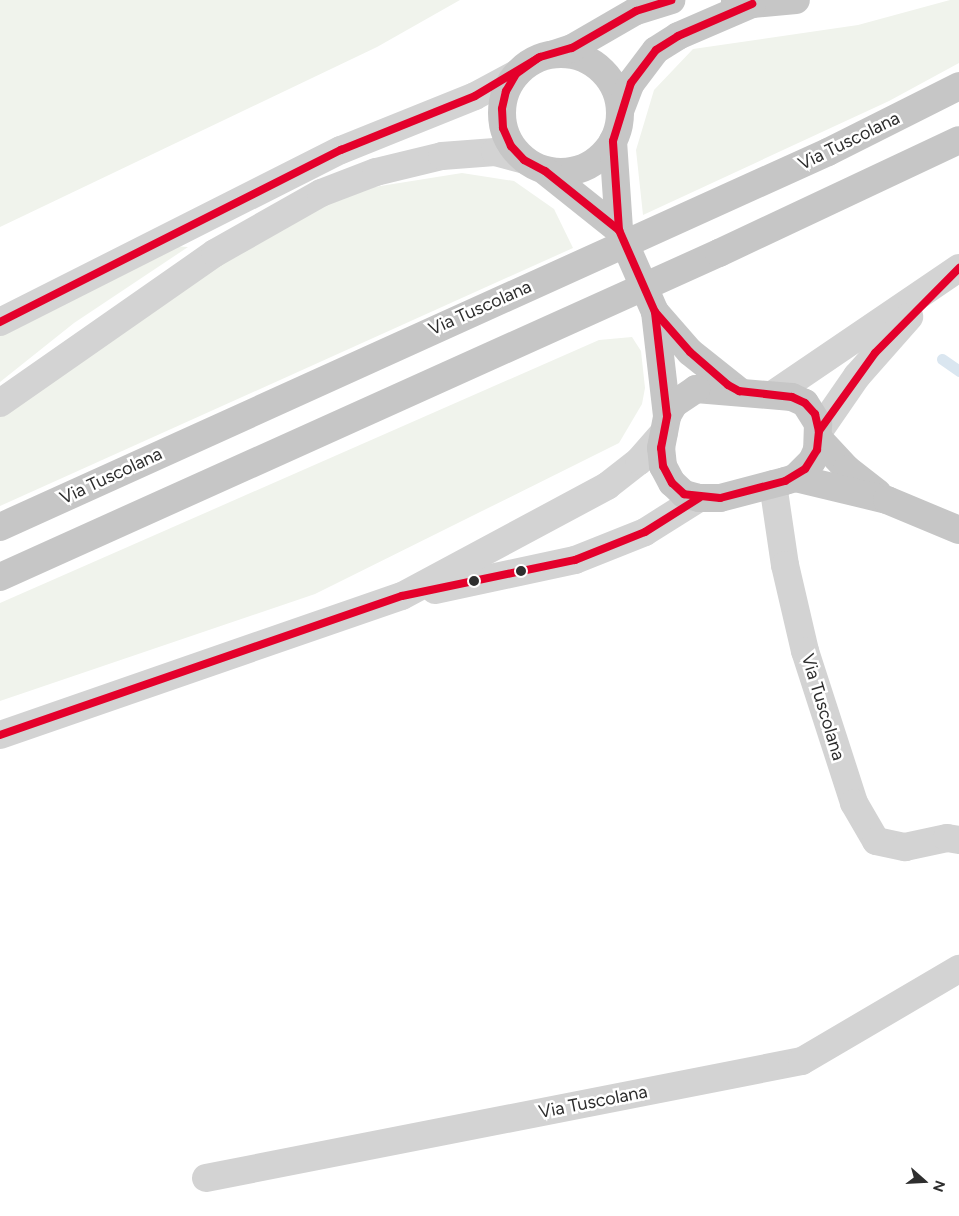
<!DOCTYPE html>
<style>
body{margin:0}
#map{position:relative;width:959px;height:1216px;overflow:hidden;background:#fff;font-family:Figtree,sans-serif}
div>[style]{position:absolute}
.green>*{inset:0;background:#f0f3ec}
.stream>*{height:11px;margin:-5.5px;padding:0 5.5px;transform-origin:5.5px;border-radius:5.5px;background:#dae6f0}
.minor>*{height:28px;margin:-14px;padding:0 14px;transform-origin:14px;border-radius:14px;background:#d3d3d3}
.major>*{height:28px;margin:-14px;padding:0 14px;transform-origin:14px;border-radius:14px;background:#c6c6c6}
.major>.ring{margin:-14px;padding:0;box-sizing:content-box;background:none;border:28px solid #c6c6c6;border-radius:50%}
.bus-1>*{height:8px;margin:-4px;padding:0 4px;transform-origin:4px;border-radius:4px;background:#e4002b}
.dots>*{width:14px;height:14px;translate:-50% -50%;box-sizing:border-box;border:2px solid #fff;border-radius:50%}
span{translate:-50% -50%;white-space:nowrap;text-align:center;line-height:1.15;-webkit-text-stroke:5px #fff;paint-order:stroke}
.street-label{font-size:18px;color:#2e2e2e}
.north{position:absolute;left:899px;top:1156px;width:50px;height:50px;-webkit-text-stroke:4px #fff;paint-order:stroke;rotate:109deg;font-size:14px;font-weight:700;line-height:20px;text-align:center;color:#2e2e2e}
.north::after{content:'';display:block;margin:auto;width:18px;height:22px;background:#2e2e2e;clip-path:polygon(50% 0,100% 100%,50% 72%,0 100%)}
</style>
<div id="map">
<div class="green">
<i style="clip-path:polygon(0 0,460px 0,377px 47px,0 227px)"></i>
<i style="clip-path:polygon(950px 0,959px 0,959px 63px,889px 101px,643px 215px,636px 150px,654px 90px,693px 49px,858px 25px)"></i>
<i style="clip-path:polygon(462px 173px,514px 181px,554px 209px,573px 248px,0 506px,0 417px,64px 368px,225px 257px,320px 205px,368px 188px)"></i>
<i style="clip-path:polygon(172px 246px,188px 247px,74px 323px,0 382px,0 336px)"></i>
<i style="clip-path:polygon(632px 337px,641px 351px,645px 388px,642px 404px,619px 443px,315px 594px,0 701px,0 603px,599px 340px)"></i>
</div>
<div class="stream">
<i style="left:942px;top:359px;width:21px;rotate:35deg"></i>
</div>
<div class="minor">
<i style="left:0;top:322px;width:382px;rotate:-26.8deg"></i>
<i style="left:341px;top:150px;width:144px;rotate:-21.9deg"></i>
<i style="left:475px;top:96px;width:47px;rotate:-28.2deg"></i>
<i style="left:772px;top:395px;width:226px;rotate:-34.2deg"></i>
<i style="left:0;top:403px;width:262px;rotate:-34.9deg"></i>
<i style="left:215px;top:253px;width:122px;rotate:-29.5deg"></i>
<i style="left:321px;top:193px;width:59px;rotate:-20.9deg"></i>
<i style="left:376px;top:172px;width:68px;rotate:-13.6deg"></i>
<i style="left:442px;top:156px;width:53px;rotate:-4.3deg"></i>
<i style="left:495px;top:152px;width:30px;rotate:15deg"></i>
<i style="left:819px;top:431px;width:67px;rotate:-55.4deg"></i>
<i style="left:857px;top:376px;width:79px;rotate:-48.6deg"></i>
<i style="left:773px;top:484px;width:82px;rotate:81.6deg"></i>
<i style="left:785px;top:565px;width:88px;rotate:76.9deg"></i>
<i style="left:805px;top:651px;width:160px;rotate:72.1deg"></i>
<i style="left:854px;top:803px;width:44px;rotate:59.9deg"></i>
<i style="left:876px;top:841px;width:30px;rotate:12deg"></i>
<i style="left:905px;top:847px;width:43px;rotate:-12.1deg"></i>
<i style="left:947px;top:838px;width:12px;rotate:9deg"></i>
<i style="left:435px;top:590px;width:143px;rotate:-12.1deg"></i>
<i style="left:575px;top:560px;width:75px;rotate:-21.8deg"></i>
<i style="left:645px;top:532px;width:64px;rotate:-32.2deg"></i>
<i style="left:0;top:735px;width:425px;rotate:-19.1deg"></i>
<i style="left:402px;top:596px;width:233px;rotate:-28.2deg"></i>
<i style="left:607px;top:486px;width:41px;rotate:-38deg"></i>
<i style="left:639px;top:461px;width:38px;rotate:-49deg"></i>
<i style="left:206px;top:1178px;width:607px;rotate:-11.11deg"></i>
<i style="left:802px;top:1061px;width:182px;rotate:-30.4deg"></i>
</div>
<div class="major">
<i style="left:735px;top:1px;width:17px;rotate:10deg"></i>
<i style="left:752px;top:4px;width:44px;rotate:-5.2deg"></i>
<i class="ring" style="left:502px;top:54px;width:90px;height:90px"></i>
<i style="left:554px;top:54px;width:19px;rotate:-18deg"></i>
<i style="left:572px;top:48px;width:74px;rotate:-30deg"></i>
<i style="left:636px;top:11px;width:37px;rotate:-17deg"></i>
<i style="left:620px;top:111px;width:30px;rotate:-69deg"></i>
<i style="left:631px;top:83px;width:41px;rotate:-52.9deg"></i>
<i style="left:656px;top:50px;width:26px;rotate:-32deg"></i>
<i style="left:678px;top:36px;width:81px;rotate:-23.4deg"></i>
<i style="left:613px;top:141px;width:89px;rotate:86.1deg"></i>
<i style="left:619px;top:230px;width:90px;rotate:66.3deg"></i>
<i style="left:655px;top:312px;width:105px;rotate:83.4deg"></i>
<i style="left:545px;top:171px;width:95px;rotate:38.6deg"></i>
<i style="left:655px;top:312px;width:53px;rotate:48.8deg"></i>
<i style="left:690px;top:352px;width:63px;rotate:38.5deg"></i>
<i style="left:696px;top:389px;width:96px;rotate:4.8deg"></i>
<i style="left:792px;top:397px;width:14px;rotate:25deg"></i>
<i style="left:805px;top:403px;width:25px;rotate:58deg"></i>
<i style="left:818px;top:424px;width:26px;rotate:92deg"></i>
<i style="left:817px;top:450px;width:12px;rotate:114deg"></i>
<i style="left:812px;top:461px;width:24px;rotate:135deg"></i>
<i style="left:795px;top:478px;width:10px;rotate:163deg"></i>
<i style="left:785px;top:481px;width:67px;rotate:165.3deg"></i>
<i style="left:720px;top:498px;width:21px;rotate:180deg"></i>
<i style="left:699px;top:498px;width:16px;rotate:-165deg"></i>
<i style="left:684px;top:494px;width:16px;rotate:-137deg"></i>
<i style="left:672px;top:483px;width:19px;rotate:-118deg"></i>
<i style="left:663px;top:466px;width:18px;rotate:-96deg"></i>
<i style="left:661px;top:448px;width:33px;rotate:-79deg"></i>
<i style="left:667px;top:416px;width:14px;rotate:-60deg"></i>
<i style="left:674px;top:404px;width:27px;rotate:-34deg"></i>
<i style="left:819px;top:439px;width:41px;rotate:47deg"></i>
<i style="left:847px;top:469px;width:39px;rotate:38deg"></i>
<i style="left:795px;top:478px;width:95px;rotate:13.4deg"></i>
<i style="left:887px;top:500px;width:78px;rotate:22.6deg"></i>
<i style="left:0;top:527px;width:909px;rotate:-24.37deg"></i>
<i style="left:828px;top:152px;width:147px;rotate:-26.7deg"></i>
<i style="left:0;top:577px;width:789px;rotate:-24.26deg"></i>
<i style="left:719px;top:253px;width:265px;rotate:-25.2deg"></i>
</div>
<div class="bus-1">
<i style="left:538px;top:58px;width:27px;rotate:144deg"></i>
<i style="left:516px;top:74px;width:20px;rotate:120deg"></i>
<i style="left:506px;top:91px;width:18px;rotate:103deg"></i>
<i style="left:502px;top:109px;width:19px;rotate:87deg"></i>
<i style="left:503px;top:128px;width:20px;rotate:66deg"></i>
<i style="left:511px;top:146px;width:19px;rotate:47deg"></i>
<i style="left:524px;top:160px;width:24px;rotate:28deg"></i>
<i style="left:545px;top:171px;width:95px;rotate:38.6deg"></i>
<i style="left:655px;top:312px;width:53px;rotate:48.8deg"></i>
<i style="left:690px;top:352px;width:50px;rotate:41deg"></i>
<i style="left:728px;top:385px;width:13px;rotate:29deg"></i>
<i style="left:739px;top:391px;width:53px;rotate:6.5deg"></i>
<i style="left:792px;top:397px;width:14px;rotate:25deg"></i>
<i style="left:805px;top:403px;width:15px;rotate:48deg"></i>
<i style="left:815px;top:414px;width:17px;rotate:77deg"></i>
<i style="left:819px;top:431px;width:19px;rotate:96deg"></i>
<i style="left:817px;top:450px;width:22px;rotate:122deg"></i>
<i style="left:805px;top:469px;width:23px;rotate:149deg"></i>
<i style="left:785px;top:481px;width:67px;rotate:165.3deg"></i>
<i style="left:720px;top:498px;width:36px;rotate:-174deg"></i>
<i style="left:684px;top:494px;width:16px;rotate:-137deg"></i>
<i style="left:672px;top:483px;width:19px;rotate:-118deg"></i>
<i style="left:663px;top:466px;width:18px;rotate:-96deg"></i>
<i style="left:661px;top:448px;width:33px;rotate:-79deg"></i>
<i style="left:667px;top:416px;width:105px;rotate:-96.6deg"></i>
<i style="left:655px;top:312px;width:90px;rotate:-113.7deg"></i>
<i style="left:619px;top:230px;width:89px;rotate:-93.9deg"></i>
<i style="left:613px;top:141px;width:61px;rotate:-72.8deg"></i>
<i style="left:631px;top:83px;width:41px;rotate:-52.9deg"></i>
<i style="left:656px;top:50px;width:26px;rotate:-32deg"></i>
<i style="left:678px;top:36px;width:81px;rotate:-23.4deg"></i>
<i style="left:0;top:322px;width:382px;rotate:-26.8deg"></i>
<i style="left:341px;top:150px;width:144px;rotate:-21.9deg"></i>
<i style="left:475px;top:96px;width:76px;rotate:-31deg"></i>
<i style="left:540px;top:57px;width:33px;rotate:-16deg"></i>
<i style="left:572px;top:48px;width:74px;rotate:-30deg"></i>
<i style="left:636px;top:11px;width:37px;rotate:-17deg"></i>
<i style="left:819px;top:431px;width:96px;rotate:-54.3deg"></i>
<i style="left:875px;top:353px;width:120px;rotate:-45.3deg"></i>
<i style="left:0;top:735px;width:425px;rotate:-19.1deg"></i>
<i style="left:402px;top:596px;width:177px;rotate:-11.8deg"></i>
<i style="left:575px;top:560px;width:75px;rotate:-21.8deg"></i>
<i style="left:645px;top:532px;width:64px;rotate:-32.2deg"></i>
</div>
<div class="dots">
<i style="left:521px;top:571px;background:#2e2e2e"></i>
<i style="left:474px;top:581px;background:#2e2e2e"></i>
</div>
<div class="street-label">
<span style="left:849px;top:141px;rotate:-26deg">Via Tuscolana</span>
<span style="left:480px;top:308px;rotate:-24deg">Via Tuscolana</span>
<span style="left:111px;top:476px;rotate:-25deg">Via Tuscolana</span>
<span style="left:823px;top:707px;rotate:73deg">Via Tuscolana</span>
<span style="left:593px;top:1102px;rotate:-11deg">Via Tuscolana</span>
</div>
<div class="north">N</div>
</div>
